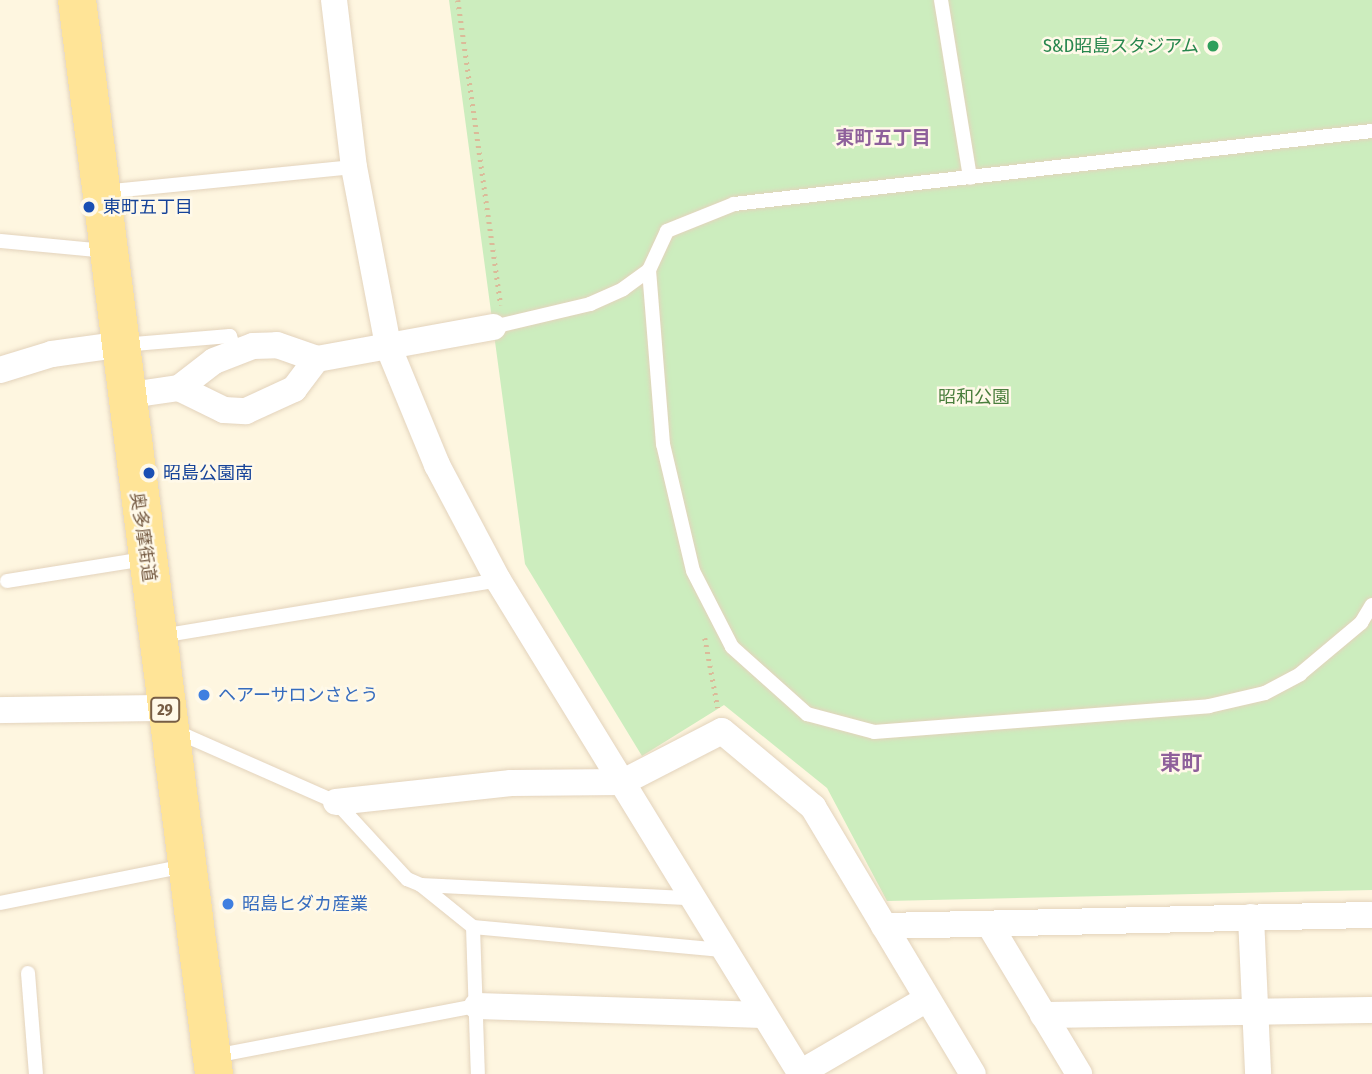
<!DOCTYPE html>
<meta charset="utf-8">
<style>
body{margin:0}
#map{position:relative;width:1372px;height:1074px;overflow:hidden;background:#fef6e0;font-family:"Fira Sans Condensed","Noto Sans JP",sans-serif}
div>[style]{position:absolute}
.green>*{inset:0;background:#ccedbe}
.path>*{height:4.5px;margin-top:-2.25px;transform-origin:0;background:repeating-linear-gradient(90deg,#dbba99 0 2px,transparent 0 7px)}
.roads{filter:drop-shadow(0 0 2px #e3d3bc) drop-shadow(0 0 2px #e3d3bc)}
.lane>*{height:14px;margin:-7px;padding:0 7px;transform-origin:7px;border-radius:7px;background:#fff}
.street>*{height:26px;margin:-13px;padding:0 13px;transform-origin:13px;border-radius:13px;background:#fff}
.primary>*{height:38px;margin:-19px;padding:0 19px;transform-origin:19px;border-radius:19px;background:#ffe497}
.dots>*{width:19px;height:19px;translate:-50% -50%;box-sizing:border-box;border:4px solid #fff9e9;border-radius:50%}
span{translate:-50% -50%;white-space:nowrap;text-align:center;line-height:1.15;-webkit-text-stroke:5px #fff9e9;paint-order:stroke}
.shield-label span{padding:2px 5px;background:#fff9e9;border:2px solid;border-radius:5px;-webkit-text-stroke-width:0}
.shield-label{font-size:16px;color:#775d45;font-weight:700}
.leisure-label{font-size:18px;color:#27864d}
.right{translate:-100% -50%;text-align:right}
.transit-label{font-size:18px;color:#164399}
.left{translate:0 -50%;text-align:left}
.park-label{font-size:18px;color:#497e3c}
.street-label{font-size:18px;color:#775d45}
.shop-label{font-size:18px;color:#366cbe}
.neighbourhood-label{font-size:19px;color:#8e609b;font-weight:700}
.quarter-label{font-size:21px;color:#8e609b;font-weight:700}
</style>
<div id="map">
<div class="green">
<i style="clip-path:polygon(449px 0,1372px 0,1372px 890px,887px 901px,827px 788px,724px 705px,642px 756px,525px 564px)"></i>
</div>
<div class="path">
<i style="left:458px;top:0;width:308px;rotate:82deg"></i>
<i style="left:705px;top:638px;width:71px;rotate:79.5deg"></i>
</div>
<div class="roads">
<div class="lane">
<i style="left:941px;top:0;width:180px;rotate:80.7deg"></i>
<i style="left:102px;top:192px;width:253px;rotate:-5.7deg"></i>
<i style="left:0;top:241px;width:106px;rotate:5.4deg"></i>
<i style="left:649px;top:270px;width:175px;rotate:85.4deg"></i>
<i style="left:663px;top:444px;width:130px;rotate:76.7deg"></i>
<i style="left:693px;top:571px;width:85px;rotate:62.8deg"></i>
<i style="left:732px;top:647px;width:101px;rotate:41.8deg"></i>
<i style="left:807px;top:714px;width:69px;rotate:15deg"></i>
<i style="left:874px;top:732px;width:336px;rotate:-4.4deg"></i>
<i style="left:1209px;top:706px;width:57px;rotate:-13.1deg"></i>
<i style="left:1265px;top:693px;width:40px;rotate:-28deg"></i>
<i style="left:1300px;top:674px;width:80px;rotate:-39.9deg"></i>
<i style="left:1361px;top:623px;width:21px;rotate:-59deg"></i>
<i style="left:493px;top:327px;width:100px;rotate:-13.3deg"></i>
<i style="left:590px;top:304px;width:36px;rotate:-24deg"></i>
<i style="left:623px;top:289px;width:32px;rotate:-36deg"></i>
<i style="left:649px;top:270px;width:43px;rotate:-65.2deg"></i>
<i style="left:667px;top:231px;width:72px;rotate:-21.9deg"></i>
<i style="left:734px;top:204px;width:642px;rotate:-6.53deg"></i>
<i style="left:122px;top:345px;width:108px;rotate:-4.8deg"></i>
<i style="left:230px;top:336px;width:17px;rotate:73deg"></i>
<i style="left:7px;top:581px;width:140px;rotate:-9.1deg"></i>
<i style="left:161px;top:636px;width:342px;rotate:-9.4deg"></i>
<i style="left:175px;top:731px;width:176px;rotate:23.8deg"></i>
<i style="left:336px;top:802px;width:105px;rotate:47.3deg"></i>
<i style="left:407px;top:879px;width:15px;rotate:23deg"></i>
<i style="left:421px;top:885px;width:270px;rotate:2.8deg"></i>
<i style="left:421px;top:885px;width:67px;rotate:38.9deg"></i>
<i style="left:473px;top:927px;width:250px;rotate:5.3deg"></i>
<i style="left:0;top:903px;width:190px;rotate:-11.3deg"></i>
<i style="left:473px;top:927px;width:147px;rotate:88.1deg"></i>
<i style="left:28px;top:973px;width:101px;rotate:85.5deg"></i>
<i style="left:214px;top:1056px;width:268px;rotate:-10.8deg"></i>
</div>
<div class="street">
<i style="left:334px;top:0;width:168px;rotate:83.2deg"></i>
<i style="left:354px;top:167px;width:182px;rotate:79.2deg"></i>
<i style="left:388px;top:346px;width:129px;rotate:67.6deg"></i>
<i style="left:437px;top:465px;width:130px;rotate:62.1deg"></i>
<i style="left:498px;top:580px;width:580px;rotate:58.48deg"></i>
<i style="left:0;top:370px;width:54px;rotate:-17.1deg"></i>
<i style="left:52px;top:354px;width:66px;rotate:-7.9deg"></i>
<i style="left:179px;top:388px;width:50px;rotate:26.1deg"></i>
<i style="left:224px;top:410px;width:22px;rotate:3deg"></i>
<i style="left:246px;top:411px;width:53px;rotate:-24.6deg"></i>
<i style="left:294px;top:389px;width:38px;rotate:-53deg"></i>
<i style="left:124px;top:396px;width:56px;rotate:-8.3deg"></i>
<i style="left:179px;top:388px;width:44px;rotate:-37.6deg"></i>
<i style="left:214px;top:361px;width:42px;rotate:-21deg"></i>
<i style="left:253px;top:346px;width:24px;rotate:-2deg"></i>
<i style="left:277px;top:345px;width:42px;rotate:19.3deg"></i>
<i style="left:317px;top:359px;width:179px;rotate:-10.3deg"></i>
<i style="left:0;top:710px;width:165px;rotate:-0.7deg"></i>
<i style="left:336px;top:802px;width:176px;rotate:-6.2deg"></i>
<i style="left:511px;top:783px;width:112px;rotate:-0.5deg"></i>
<i style="left:623px;top:782px;width:111px;rotate:-27.3deg"></i>
<i style="left:722px;top:731px;width:119px;rotate:39.9deg"></i>
<i style="left:813px;top:807px;width:311px;rotate:59.1deg"></i>
<i style="left:1251px;top:917px;width:157px;rotate:87.4deg"></i>
<i style="left:989px;top:924px;width:175px;rotate:59deg"></i>
<i style="left:884px;top:926px;width:488px;rotate:-1.3deg"></i>
<i style="left:477px;top:1006px;width:285px;rotate:1.8deg"></i>
<i style="left:1043px;top:1015px;width:329px;rotate:-0.9deg"></i>
<i style="left:800px;top:1073px;width:147px;rotate:-30.2deg"></i>
</div>
<div class="primary">
<i style="left:77px;top:0;width:1083px;rotate:82.73deg"></i>
</div>
</div>
<div class="dots">
<i style="left:1213px;top:46px;background:#2e9e5b"></i>
<i style="left:89px;top:207px;background:#1a4fb4"></i>
<i style="left:149px;top:473px;background:#1a4fb4"></i>
<i style="left:204px;top:695px;background:#3f7fe0"></i>
<i style="left:228px;top:904px;background:#3f7fe0"></i>
</div>
<div class="shield-label">
<span style="left:165px;top:710px">29</span>
</div>
<div class="leisure-label">
<span class="right" style="left:1199px;top:46px">S&amp;D昭島スタジアム</span>
</div>
<div class="transit-label">
<span class="left" style="left:103px;top:207px">東町五丁目</span>
<span class="left" style="left:163px;top:473px">昭島公園南</span>
</div>
<div class="park-label">
<span style="left:974px;top:397px">昭和公園</span>
</div>
<div class="street-label">
<span style="left:143px;top:537px;rotate:82deg">奥多摩街道</span>
</div>
<div class="shop-label">
<span class="left" style="left:218px;top:695px">ヘアーサロンさとう</span>
<span class="left" style="left:242px;top:904px">昭島ヒダカ産業</span>
</div>
<div class="neighbourhood-label">
<span style="left:883px;top:138px">東町五丁目</span>
</div>
<div class="quarter-label">
<span style="left:1181px;top:763px">東町</span>
</div>
</div>
